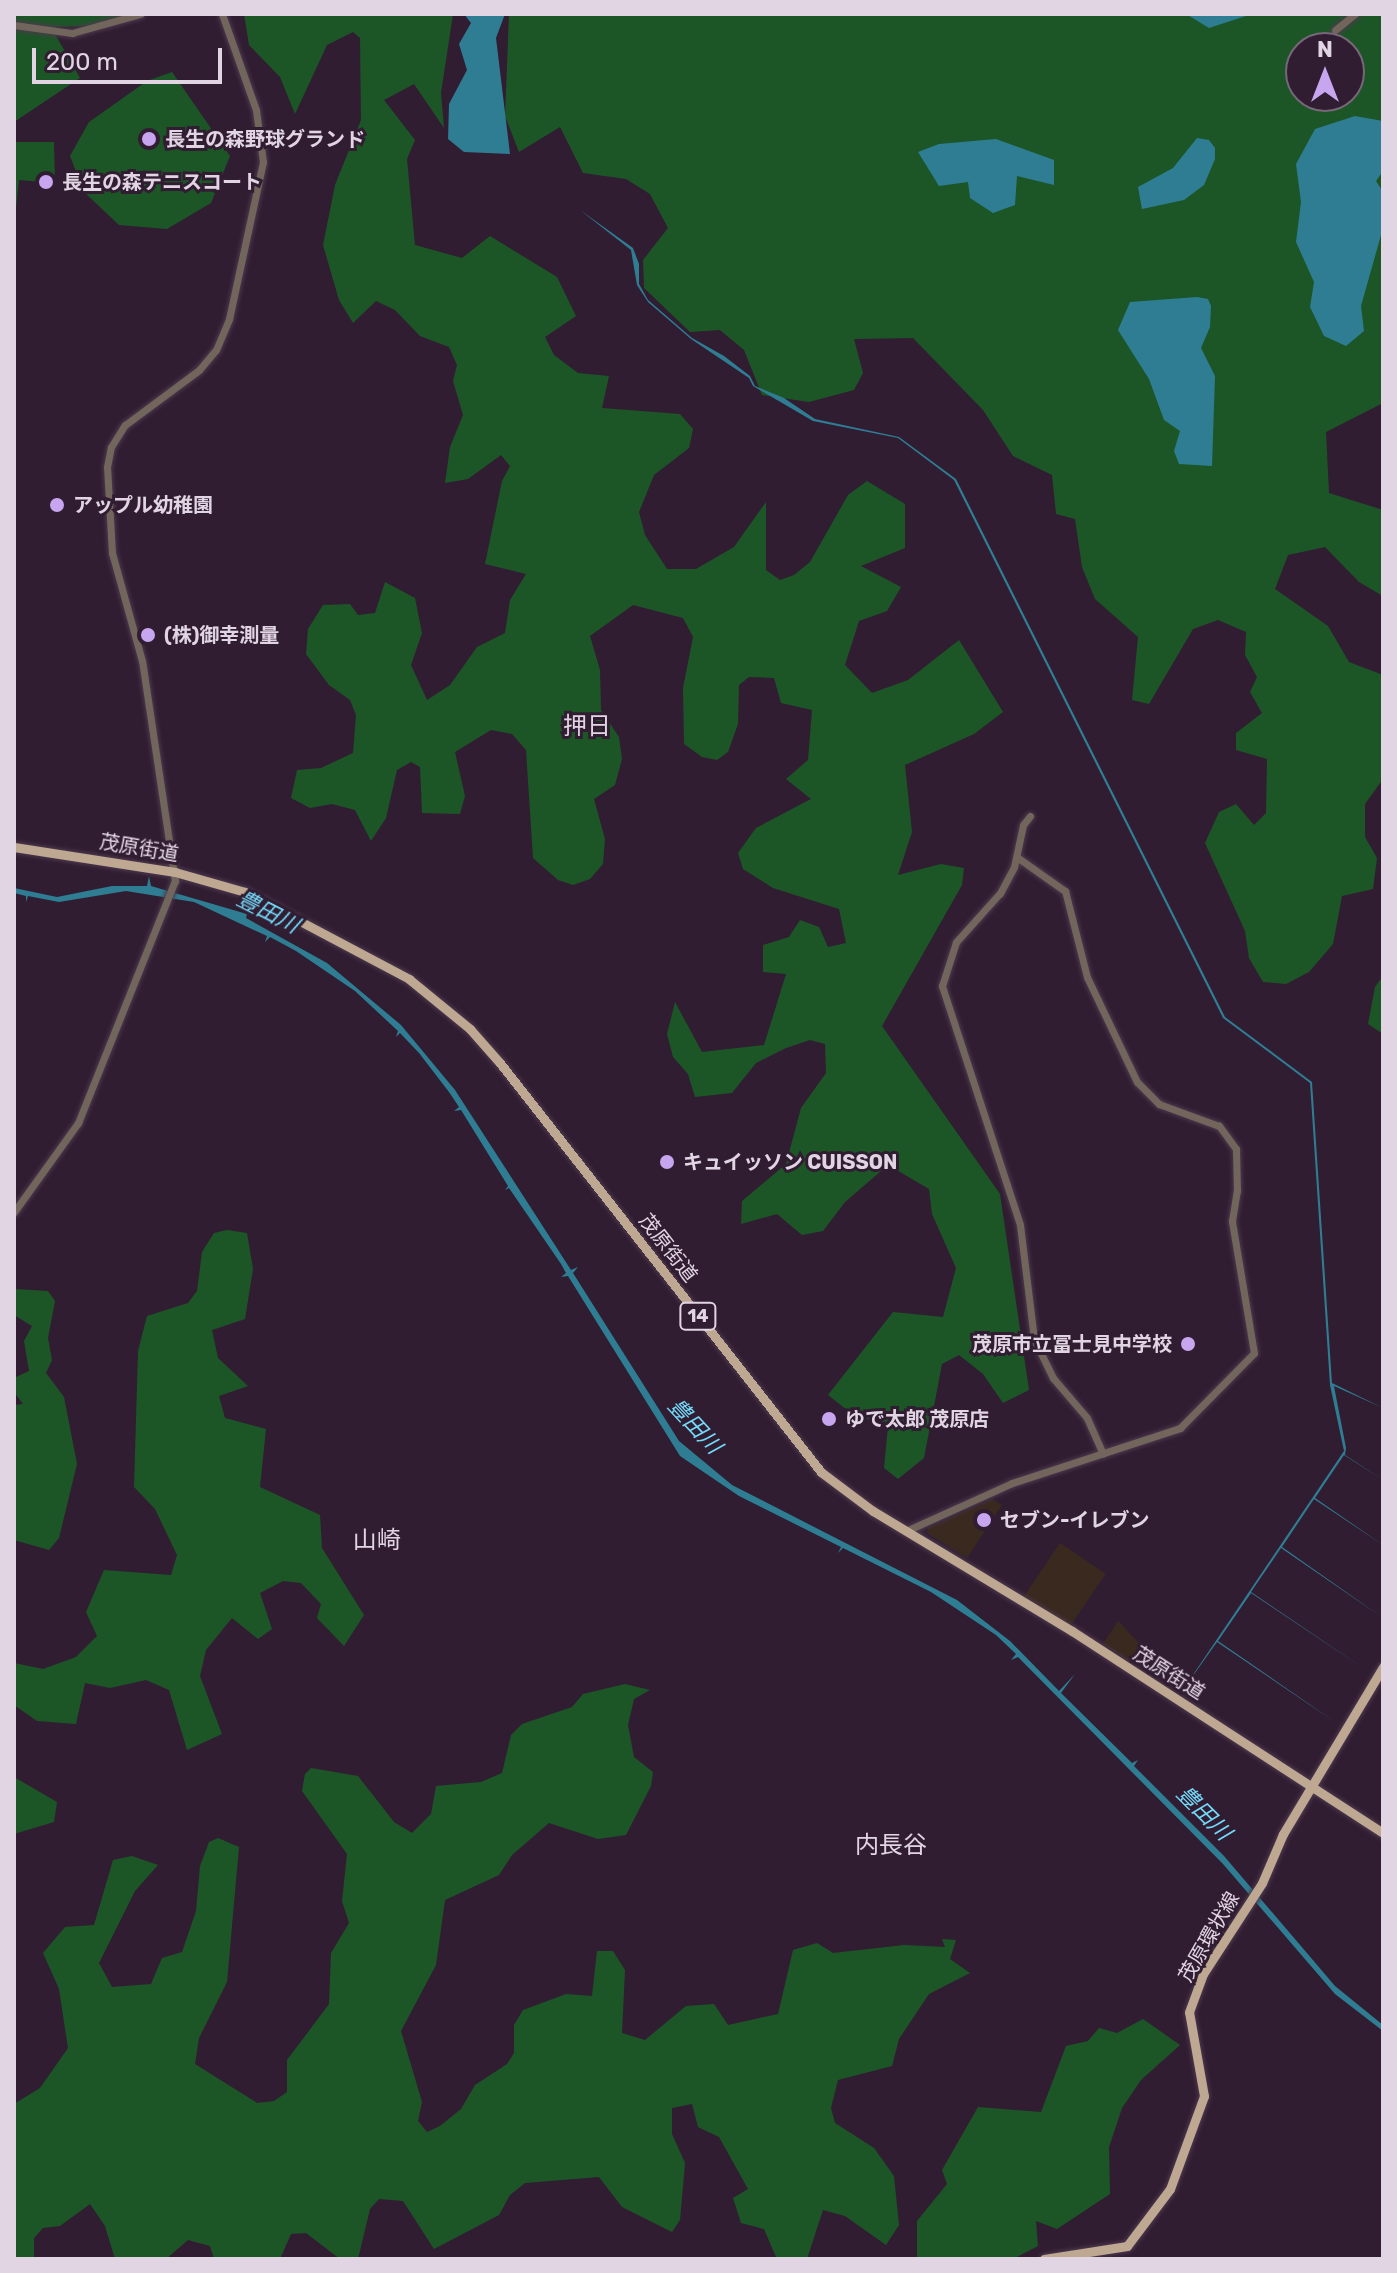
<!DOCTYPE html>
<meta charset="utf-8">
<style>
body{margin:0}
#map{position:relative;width:1397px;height:2273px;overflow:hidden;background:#311d32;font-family:Rubik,"Noto Sans JP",sans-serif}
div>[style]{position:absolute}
.commercial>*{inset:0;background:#39291f;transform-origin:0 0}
.green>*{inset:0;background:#1c5627}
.water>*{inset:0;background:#2f7d93}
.roads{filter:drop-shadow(0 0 2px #4d3a4e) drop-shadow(0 0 2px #4d3a4e)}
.minor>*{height:7px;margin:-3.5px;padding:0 3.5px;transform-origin:3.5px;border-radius:3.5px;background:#72665c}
.major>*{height:9px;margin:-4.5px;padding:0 4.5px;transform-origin:4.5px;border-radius:4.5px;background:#bfa892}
.dots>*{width:22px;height:22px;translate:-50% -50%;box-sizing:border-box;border:4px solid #311d32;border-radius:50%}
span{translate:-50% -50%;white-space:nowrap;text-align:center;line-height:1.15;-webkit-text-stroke:6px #311d32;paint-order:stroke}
.shield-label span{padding:2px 6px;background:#311d32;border:2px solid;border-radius:6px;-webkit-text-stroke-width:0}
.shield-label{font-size:18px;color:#e2d5e3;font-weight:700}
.poi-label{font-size:20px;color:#e2d5e3;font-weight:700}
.left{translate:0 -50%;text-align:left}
.right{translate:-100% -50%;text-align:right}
.street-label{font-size:20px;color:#e2d5e3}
.water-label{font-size:22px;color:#73dbfa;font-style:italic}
.quarter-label{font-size:24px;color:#e2d5e3}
.frame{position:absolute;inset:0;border:16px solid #e2d5e3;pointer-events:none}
.north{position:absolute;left:1285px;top:32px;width:80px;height:80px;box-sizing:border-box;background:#311d32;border:2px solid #786779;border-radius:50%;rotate:0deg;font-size:22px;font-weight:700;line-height:32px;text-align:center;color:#e2d5e3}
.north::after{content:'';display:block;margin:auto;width:28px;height:36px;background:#c7a6ef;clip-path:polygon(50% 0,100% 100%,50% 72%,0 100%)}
.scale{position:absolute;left:32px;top:48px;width:190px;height:36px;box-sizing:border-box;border:4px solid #e2d5e3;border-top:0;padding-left:10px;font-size:24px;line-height:28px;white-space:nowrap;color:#e2d5e3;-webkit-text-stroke:6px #311d32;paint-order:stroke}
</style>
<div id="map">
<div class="commercial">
<i style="clip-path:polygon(993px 1499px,1002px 1505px,967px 1558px,927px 1533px,928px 1528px)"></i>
<i style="left:1060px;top:1543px;width:55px;height:64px;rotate:34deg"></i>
<i style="clip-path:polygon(1118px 1621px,1143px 1647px,1133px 1664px,1103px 1644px)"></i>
</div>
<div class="green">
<i style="clip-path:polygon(14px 14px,133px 14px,96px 26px,51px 27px,80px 78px,14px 122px)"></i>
<i style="clip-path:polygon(244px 14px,453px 14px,441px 93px,444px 128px,414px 84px,384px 100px,415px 140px,407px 159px,415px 245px,462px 258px,490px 236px,557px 277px,576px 316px,545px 337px,554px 355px,578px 373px,609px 376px,602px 408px,680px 414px,693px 429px,689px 448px,654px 475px,639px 512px,645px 535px,667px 569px,696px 569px,734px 547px,766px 502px,766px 570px,780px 580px,794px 575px,810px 562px,848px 495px,867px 481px,905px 504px,905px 548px,861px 566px,901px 587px,887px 611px,859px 621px,845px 665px,872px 693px,908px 680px,959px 640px,1003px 712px,974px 734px,905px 765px,912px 832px,898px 875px,941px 864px,964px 868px,962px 885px,882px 1026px,1000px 1194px,1029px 1390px,1003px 1403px,983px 1374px,959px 1355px,942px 1364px,924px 1458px,898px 1479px,884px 1468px,888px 1426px,852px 1414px,828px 1395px,893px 1312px,943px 1317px,956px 1268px,932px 1214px,929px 1189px,888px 1165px,845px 1202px,823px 1231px,802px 1235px,777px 1214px,741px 1224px,742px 1201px,786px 1164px,801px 1108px,826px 1073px,825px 1044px,810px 1040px,786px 1048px,756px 1063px,732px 1093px,695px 1097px,688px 1074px,673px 1057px,667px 1034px,675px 1002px,702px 1052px,764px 1045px,786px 974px,763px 972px,763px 945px,789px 937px,800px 920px,819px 927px,828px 947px,846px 943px,839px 909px,773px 888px,743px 869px,738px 853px,756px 828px,811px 799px,786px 779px,808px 760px,812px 710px,781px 703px,774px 678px,749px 677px,739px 685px,738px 724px,728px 752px,717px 760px,702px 757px,684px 744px,683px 688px,693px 637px,683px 618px,633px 605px,590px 636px,600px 670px,601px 710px,619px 737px,622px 759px,615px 785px,594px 799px,605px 839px,603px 864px,590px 879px,573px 885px,558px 880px,533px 858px,526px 750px,512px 734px,491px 730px,455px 752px,465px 796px,460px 814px,422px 813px,420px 767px,411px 762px,397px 770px,386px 818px,371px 841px,355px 810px,332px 804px,310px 808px,291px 798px,297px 770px,321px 768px,353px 753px,356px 715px,350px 700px,329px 685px,306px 654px,308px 629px,323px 605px,350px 604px,358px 615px,375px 613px,385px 582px,415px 598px,422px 633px,411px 665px,427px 700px,450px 685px,477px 647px,505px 633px,510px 600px,526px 574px,485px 564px,502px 481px,510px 466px,501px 455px,468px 479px,445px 483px,450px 447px,463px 415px,453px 381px,457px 365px,449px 347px,420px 336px,395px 310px,376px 301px,353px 323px,339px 300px,323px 245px,335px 185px,361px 120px,360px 38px,353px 32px,327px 45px,295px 114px,280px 77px,249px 45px)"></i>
<i style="clip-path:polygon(evenodd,509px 14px,1383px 14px,1383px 403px,1326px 432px,1329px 493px,1383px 510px,1383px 596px,1359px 582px,1325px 547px,1288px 555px,1275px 589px,1328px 626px,1349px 662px,1383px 675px,1383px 779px,1365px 804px,1365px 837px,1377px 858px,1373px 889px,1342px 896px,1333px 944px,1309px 972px,1286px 984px,1263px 982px,1249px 958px,1245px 931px,1205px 843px,1219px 812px,1236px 804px,1254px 825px,1266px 813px,1267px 759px,1236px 750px,1236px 733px,1262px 713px,1250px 692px,1257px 677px,1245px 655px,1246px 632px,1218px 620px,1193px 629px,1149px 704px,1132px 700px,1138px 637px,1095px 599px,1082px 567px,1075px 519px,1056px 514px,1052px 475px,1013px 456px,983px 410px,913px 338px,854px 339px,863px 373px,854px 390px,809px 402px,762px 395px,744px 350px,720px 330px,690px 332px,644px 288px,643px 260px,668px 228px,650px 194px,626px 179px,583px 173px,560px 127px,519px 152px,505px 116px,509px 14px,1301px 48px,1349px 48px,1349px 96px,1301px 96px,1301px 48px)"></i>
<i style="clip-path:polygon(172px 72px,230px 156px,211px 203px,167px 229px,119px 225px,84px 192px,70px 156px,89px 122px,147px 81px)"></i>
<i style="clip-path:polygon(14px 142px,54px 142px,55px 183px,19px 180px,15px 218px)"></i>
<i style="clip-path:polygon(1383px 976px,1383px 1034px,1368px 1024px,1375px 987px)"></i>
<i style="clip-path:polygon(227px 1230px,247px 1233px,253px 1269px,245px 1319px,212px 1330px,218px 1358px,248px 1386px,219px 1396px,225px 1418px,266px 1429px,260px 1487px,320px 1515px,322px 1548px,364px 1615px,344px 1646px,317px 1618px,321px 1604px,301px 1583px,283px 1581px,260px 1593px,272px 1629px,258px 1639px,232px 1618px,206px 1650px,200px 1676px,222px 1734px,187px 1750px,169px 1690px,146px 1680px,110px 1688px,85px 1683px,76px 1724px,37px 1721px,14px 1705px,14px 1663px,43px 1669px,76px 1657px,97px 1636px,86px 1612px,104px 1570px,171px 1575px,177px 1555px,155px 1509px,134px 1487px,138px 1351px,147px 1316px,188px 1303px,197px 1291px,202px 1252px,214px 1233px)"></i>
<i style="clip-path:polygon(14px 1289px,48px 1291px,55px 1301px,48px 1338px,52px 1360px,46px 1373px,64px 1397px,77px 1464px,59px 1538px,49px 1550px,14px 1540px,14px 1405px,23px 1404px,14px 1392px,14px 1378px,29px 1371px,24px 1341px,32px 1326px,14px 1315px)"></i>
<i style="clip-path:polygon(625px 1684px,650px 1690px,634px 1699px,628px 1725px,634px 1757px,653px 1772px,651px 1786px,626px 1835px,598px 1839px,549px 1823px,512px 1855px,499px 1875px,445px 1900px,436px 1965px,401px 2031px,422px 2102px,418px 2121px,427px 2132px,440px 2126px,461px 2109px,475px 2085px,507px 2064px,514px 2053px,514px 2025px,523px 2010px,566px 1994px,592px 1996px,597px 1951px,613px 1951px,625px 1970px,622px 2033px,645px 2040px,686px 2006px,714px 2004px,728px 2025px,778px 2014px,793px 1950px,817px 1943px,833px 1953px,904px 1945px,945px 1947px,942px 1939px,956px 1940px,950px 1959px,970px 1973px,929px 1994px,899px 2039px,892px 2066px,838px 2080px,831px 2108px,835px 2123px,874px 2148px,894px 2176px,899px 2225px,886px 2245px,845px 2216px,823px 2210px,807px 2259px,776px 2257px,764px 2229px,741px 2223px,733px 2198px,748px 2189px,719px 2137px,698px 2127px,692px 2104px,672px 2108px,672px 2134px,685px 2163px,680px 2220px,672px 2232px,622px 2207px,599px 2177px,525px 2183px,510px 2195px,499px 2215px,434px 2249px,403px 2201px,379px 2199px,370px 2209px,358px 2259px,340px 2259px,306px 2233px,291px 2234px,280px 2259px,214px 2259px,210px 2246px,188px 2240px,166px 2259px,115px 2259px,105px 2226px,90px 2204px,60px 2226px,43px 2228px,34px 2238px,34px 2259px,14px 2259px,14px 2104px,40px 2088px,68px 2048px,59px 1989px,43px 1953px,65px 1927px,94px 1925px,113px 1860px,132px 1856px,158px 1865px,135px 1891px,99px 1963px,112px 1987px,151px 1984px,162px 1958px,182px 1952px,196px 1911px,200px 1866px,209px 1842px,218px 1838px,239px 1847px,227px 1982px,199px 2038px,195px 2064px,257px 2103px,274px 2101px,287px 2092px,287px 2060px,329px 2004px,331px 1953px,349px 1923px,342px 1901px,347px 1854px,302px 1791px,305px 1774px,311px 1768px,358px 1776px,394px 1822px,412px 1833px,431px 1814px,436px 1786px,481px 1782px,502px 1773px,511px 1735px,522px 1724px,572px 1707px,583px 1694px)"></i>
<i style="clip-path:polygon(14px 1777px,57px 1802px,54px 1822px,14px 1834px)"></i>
<i style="clip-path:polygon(1143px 2019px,1180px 2045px,1141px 2080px,1122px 2108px,1109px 2147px,1110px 2194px,1057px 2229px,1036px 2221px,1038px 2246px,1013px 2259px,917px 2259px,917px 2221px,947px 2184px,942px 2170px,978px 2107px,1041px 2112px,1066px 2046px,1088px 2041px,1099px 2028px,1117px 2033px)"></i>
</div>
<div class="water">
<i style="clip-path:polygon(464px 14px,505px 14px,496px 38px,510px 154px,464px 152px,448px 139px,449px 104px,467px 70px,459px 44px,471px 23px)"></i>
<i style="clip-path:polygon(1186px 14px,1252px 14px,1209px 28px)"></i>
<i style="clip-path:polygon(1355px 116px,1383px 121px,1383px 171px,1376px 181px,1383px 192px,1383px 228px,1361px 306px,1364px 331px,1346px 346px,1324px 336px,1310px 307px,1314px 282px,1296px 242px,1301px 202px,1296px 164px,1315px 129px)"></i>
<i style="clip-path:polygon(1197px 138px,1209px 140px,1215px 148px,1215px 159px,1204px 185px,1184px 200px,1142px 209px,1138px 187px,1173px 168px)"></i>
<i style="clip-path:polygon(996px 139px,1054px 160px,1054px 185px,1017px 176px,1015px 205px,993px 213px,970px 198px,968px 182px,939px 186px,918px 152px,939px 144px)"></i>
<i style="clip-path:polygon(580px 210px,633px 248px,639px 264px,639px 284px,648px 300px,692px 338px,724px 356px,750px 376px,755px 386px,784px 398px,815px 419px,899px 437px,956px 479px,1225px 1017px,1312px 1082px,1332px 1383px,1383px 1408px,1334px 1386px,1346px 1448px,1345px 1455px,1383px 1480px,1344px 1455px,1315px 1498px,1383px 1545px,1314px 1499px,1282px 1547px,1383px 1618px,1281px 1548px,1251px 1592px,1369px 1672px,1251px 1593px,1218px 1641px,1338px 1724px,1217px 1642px,1180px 1694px,1344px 1451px,1330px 1385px,1310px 1083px,1223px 1018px,954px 480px,898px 438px,813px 421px,753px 386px,749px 378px,691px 339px,648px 302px,637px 285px,631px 250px)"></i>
<i style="clip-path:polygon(1197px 297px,1208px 299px,1211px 306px,1210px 327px,1201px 348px,1215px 376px,1212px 466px,1179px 464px,1174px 451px,1180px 431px,1164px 420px,1149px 379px,1118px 330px,1130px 302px)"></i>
<i style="clip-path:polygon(149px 876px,151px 886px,247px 914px,246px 918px,327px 963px,401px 1025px,455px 1090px,571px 1270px,578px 1267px,573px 1273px,679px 1441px,732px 1485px,957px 1600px,1010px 1641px,1059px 1691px,1075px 1674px,1061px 1693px,1132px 1763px,1138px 1760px,1134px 1766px,1224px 1856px,1335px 1986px,1383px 2025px,1383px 2031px,1335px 1994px,1223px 1864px,1018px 1657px,1011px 1660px,1016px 1654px,996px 1635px,931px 1592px,843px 1548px,838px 1553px,841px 1547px,739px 1496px,680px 1456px,568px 1276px,561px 1277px,566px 1273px,561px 1264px,509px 1188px,505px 1190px,508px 1186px,461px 1110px,454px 1111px,459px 1107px,449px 1092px,419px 1053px,400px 1033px,396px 1037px,398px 1031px,355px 991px,296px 951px,270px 937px,265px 942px,267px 936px,194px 902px,126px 891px,59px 902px,28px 896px,26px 902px,26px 896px,14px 893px,14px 888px,57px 897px,112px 886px,147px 886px)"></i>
</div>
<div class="roads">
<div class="minor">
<i style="left:14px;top:25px;width:59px;rotate:7.9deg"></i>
<i style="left:72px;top:33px;width:71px;rotate:-15.6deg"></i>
<i style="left:1335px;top:30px;width:26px;rotate:-39deg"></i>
<i style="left:1030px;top:816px;width:11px;rotate:128deg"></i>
<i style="left:1023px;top:825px;width:43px;rotate:102.1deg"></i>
<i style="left:1014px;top:867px;width:30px;rotate:118deg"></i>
<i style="left:1000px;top:893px;width:66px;rotate:131.9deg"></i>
<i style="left:956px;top:942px;width:46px;rotate:107.7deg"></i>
<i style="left:942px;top:986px;width:251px;rotate:71.9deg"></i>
<i style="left:1020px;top:1225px;width:115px;rotate:83deg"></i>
<i style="left:1034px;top:1339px;width:43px;rotate:64deg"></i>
<i style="left:1053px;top:1378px;width:52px;rotate:49.6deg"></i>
<i style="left:1087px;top:1418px;width:39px;rotate:66deg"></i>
<i style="left:14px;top:1212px;width:110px;rotate:-54.3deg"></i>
<i style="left:78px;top:1123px;width:261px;rotate:-68.2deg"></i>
<i style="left:175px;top:881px;width:222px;rotate:-98.5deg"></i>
<i style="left:142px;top:661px;width:112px;rotate:-105.5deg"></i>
<i style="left:112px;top:553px;width:86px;rotate:-93.3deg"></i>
<i style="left:107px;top:467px;width:20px;rotate:-79deg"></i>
<i style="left:111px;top:447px;width:26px;rotate:-58deg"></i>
<i style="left:125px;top:425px;width:92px;rotate:-36.6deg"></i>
<i style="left:199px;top:370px;width:26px;rotate:-50deg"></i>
<i style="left:216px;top:350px;width:34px;rotate:-67deg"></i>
<i style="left:229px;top:319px;width:161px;rotate:-77.8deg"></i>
<i style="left:263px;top:162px;width:52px;rotate:-97.7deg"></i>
<i style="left:256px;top:110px;width:102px;rotate:-109.5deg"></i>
<i style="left:908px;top:1530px;width:114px;rotate:-24.3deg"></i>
<i style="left:1012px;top:1483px;width:177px;rotate:-18.1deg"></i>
<i style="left:1180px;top:1428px;width:105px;rotate:-45.4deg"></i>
<i style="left:1254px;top:1353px;width:134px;rotate:-99.5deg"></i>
<i style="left:1232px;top:1221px;width:30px;rotate:-81deg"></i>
<i style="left:1237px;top:1191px;width:42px;rotate:-91.4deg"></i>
<i style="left:1236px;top:1149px;width:29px;rotate:-126deg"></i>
<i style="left:1219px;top:1126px;width:64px;rotate:-159.9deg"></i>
<i style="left:1159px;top:1104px;width:31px;rotate:-135deg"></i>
<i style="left:1137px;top:1082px;width:116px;rotate:-115.5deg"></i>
<i style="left:1087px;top:977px;width:89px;rotate:-104.3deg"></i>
<i style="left:1065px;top:891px;width:57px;rotate:-144.9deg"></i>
</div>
<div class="major">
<i style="left:14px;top:847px;width:163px;rotate:8.8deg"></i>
<i style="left:175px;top:872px;width:73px;rotate:15.9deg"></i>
<i style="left:245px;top:892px;width:186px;rotate:27.9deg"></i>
<i style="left:409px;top:979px;width:79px;rotate:39.3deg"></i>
<i style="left:470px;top:1029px;width:45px;rotate:48.6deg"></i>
<i style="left:500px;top:1063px;width:520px;rotate:51.87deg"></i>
<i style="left:821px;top:1472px;width:65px;rotate:36.9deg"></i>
<i style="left:873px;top:1511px;width:232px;rotate:31.1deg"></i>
<i style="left:1072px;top:1631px;width:371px;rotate:33deg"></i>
<i style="left:1044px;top:2259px;width:84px;rotate:-8.9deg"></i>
<i style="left:1127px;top:2246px;width:71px;rotate:-53deg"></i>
<i style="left:1170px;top:2189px;width:99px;rotate:-69.9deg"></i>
<i style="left:1204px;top:2096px;width:85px;rotate:-100.1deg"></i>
<i style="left:1189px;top:2012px;width:40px;rotate:-69.8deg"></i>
<i style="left:1203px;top:1974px;width:108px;rotate:-57deg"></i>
<i style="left:1262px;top:1883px;width:53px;rotate:-66.8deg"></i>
<i style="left:1283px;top:1834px;width:195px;rotate:-59.1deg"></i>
</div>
</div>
<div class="dots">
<i style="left:149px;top:139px;background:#c7a6ef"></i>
<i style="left:46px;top:182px;background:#c7a6ef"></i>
<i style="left:57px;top:505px;background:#c7a6ef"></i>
<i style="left:148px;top:635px;background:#c7a6ef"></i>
<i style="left:667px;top:1162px;background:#c7a6ef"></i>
<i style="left:1188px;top:1344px;background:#c7a6ef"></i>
<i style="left:829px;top:1419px;background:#c7a6ef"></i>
<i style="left:984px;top:1520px;background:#c7a6ef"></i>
</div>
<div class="shield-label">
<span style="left:698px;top:1316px">14</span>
</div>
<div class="poi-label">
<span class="left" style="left:165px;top:139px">長生の森野球グランド</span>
<span class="left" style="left:62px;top:182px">長生の森テニスコート</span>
<span class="left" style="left:73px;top:505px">アップル幼稚園</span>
<span class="left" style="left:164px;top:635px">(株)御幸測量</span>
<span class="left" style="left:683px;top:1162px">キュイッソン CUISSON</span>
<span class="right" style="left:1172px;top:1344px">茂原市立冨士見中学校</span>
<span class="left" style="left:845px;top:1419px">ゆで太郎 茂原店</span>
<span class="left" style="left:1000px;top:1520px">セブン-イレブン</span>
</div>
<div class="street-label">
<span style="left:139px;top:848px;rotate:10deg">茂原街道</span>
<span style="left:668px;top:1248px;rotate:52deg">茂原街道</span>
<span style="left:1169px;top:1673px;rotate:33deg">茂原街道</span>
<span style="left:1209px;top:1937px;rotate:-60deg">茂原環状線</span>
</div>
<div class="water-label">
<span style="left:268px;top:912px;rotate:27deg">豊田川</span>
<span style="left:695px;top:1426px;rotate:47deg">豊田川</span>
<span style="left:1204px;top:1813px;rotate:45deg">豊田川</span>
</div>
<div class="quarter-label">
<span style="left:587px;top:727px">押日</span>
<span style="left:377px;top:1541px">山崎</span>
<span style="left:891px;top:1846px">内長谷</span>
</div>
<div class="frame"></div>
<div class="north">N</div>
<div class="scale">200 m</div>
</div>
